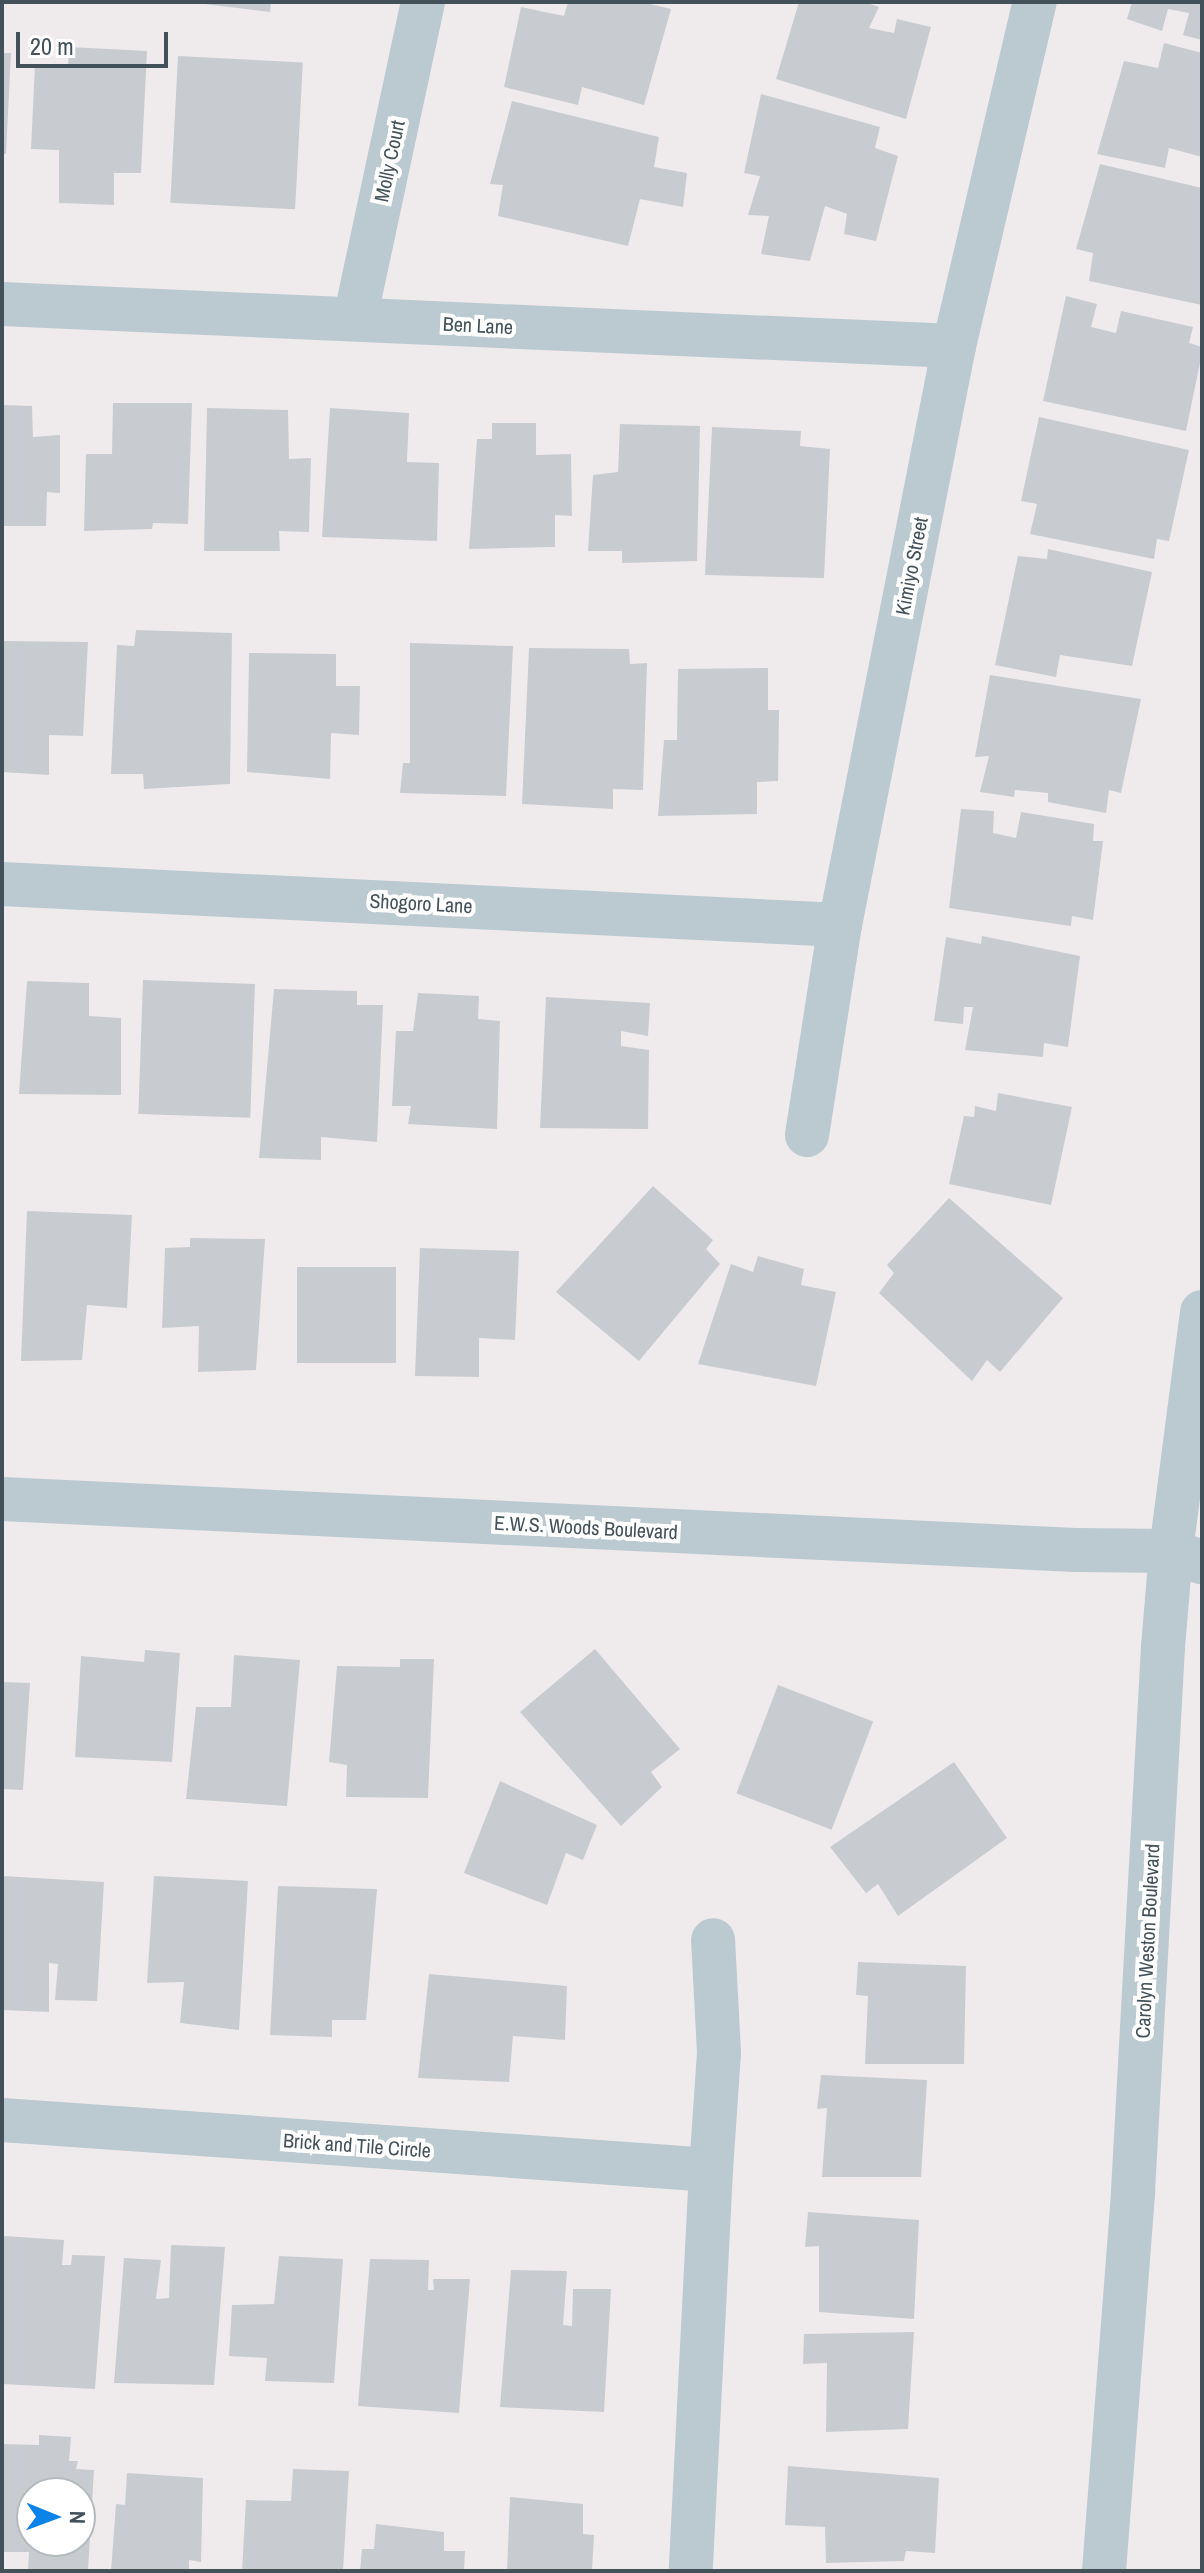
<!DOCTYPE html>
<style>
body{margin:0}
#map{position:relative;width:1204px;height:2573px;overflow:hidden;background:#efebec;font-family:"Archivo Narrow",sans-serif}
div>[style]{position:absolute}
.building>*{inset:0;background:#c8ccd1;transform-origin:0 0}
.minor>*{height:44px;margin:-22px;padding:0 22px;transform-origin:22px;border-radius:22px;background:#bbc9d0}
.tertiary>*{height:44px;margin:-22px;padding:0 22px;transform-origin:22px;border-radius:22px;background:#bbc9d0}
span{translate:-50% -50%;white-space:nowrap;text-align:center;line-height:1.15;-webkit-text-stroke:8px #fff;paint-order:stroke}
.street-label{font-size:20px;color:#43525a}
.frame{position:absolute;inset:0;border:4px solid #43525a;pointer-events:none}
.north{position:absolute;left:16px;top:2477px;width:80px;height:80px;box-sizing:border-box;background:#fff;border:2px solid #b4babd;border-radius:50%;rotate:91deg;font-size:22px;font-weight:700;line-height:32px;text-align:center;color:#43525a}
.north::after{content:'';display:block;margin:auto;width:28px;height:36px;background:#0c83e8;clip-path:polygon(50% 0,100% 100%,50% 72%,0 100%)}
.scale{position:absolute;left:16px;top:32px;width:152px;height:36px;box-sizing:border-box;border:4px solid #43525a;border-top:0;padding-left:10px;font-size:24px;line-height:28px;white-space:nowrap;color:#43525a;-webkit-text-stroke:6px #fff;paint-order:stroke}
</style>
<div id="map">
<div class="building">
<i style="clip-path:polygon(204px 2px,271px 2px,270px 12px,204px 4px)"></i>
<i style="clip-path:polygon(568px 2px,642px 2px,671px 9px,644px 105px,582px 87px,578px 105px,504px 87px,521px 7px,564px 16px)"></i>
<i style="clip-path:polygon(799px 2px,864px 2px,879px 7px,869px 28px,894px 33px,897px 19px,931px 27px,906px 119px,776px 79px)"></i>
<i style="clip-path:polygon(1132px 2px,1202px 2px,1202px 40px,1183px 35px,1189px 13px,1168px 9px,1162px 31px,1127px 19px)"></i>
<i style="clip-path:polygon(1164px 43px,1202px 53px,1202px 157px,1169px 148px,1165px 168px,1097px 154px,1124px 61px,1158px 68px)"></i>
<i style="clip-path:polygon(69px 47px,147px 51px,141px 173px,114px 173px,114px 205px,59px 203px,59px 150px,31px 149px,35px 65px,68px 66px)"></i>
<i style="clip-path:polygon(2px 53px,11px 53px,6px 154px,2px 154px)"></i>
<i style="left:178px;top:56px;width:125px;height:147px;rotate:3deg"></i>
<i style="clip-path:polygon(761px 94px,880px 127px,875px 148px,898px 156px,876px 241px,844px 234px,847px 214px,825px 206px,810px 261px,761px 254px,769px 216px,748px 215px,760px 176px,744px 173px)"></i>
<i style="clip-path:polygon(512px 101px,659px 137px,654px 167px,687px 173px,683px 207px,640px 199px,628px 246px,498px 216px,503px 185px,490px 184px)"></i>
<i style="clip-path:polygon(1100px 164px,1202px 188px,1202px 305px,1089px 281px,1093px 253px,1076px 249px)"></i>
<i style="clip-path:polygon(1066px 296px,1097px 304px,1091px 327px,1116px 333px,1121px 311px,1193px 327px,1189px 343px,1202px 347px,1202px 353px,1186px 431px,1043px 401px)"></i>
<i style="clip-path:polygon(113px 403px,192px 403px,188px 524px,153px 523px,152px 529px,84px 531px,86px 454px,112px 454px)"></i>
<i style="clip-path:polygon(2px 405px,32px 406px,33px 437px,60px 435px,60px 493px,47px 492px,46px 526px,2px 526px)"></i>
<i style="clip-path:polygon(207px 408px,288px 410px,289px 459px,311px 458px,309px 532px,279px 531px,280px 551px,204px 551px)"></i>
<i style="clip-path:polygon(330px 408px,409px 413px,407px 462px,439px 463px,437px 541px,322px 537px)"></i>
<i style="clip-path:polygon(1039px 417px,1189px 450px,1169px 541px,1157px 539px,1154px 559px,1030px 534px,1037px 504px,1021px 501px)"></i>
<i style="clip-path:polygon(492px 423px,536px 423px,536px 455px,571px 454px,572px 516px,555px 515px,555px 547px,469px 549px,477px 439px,492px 439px)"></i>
<i style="clip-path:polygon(620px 424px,700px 426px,697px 561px,622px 563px,622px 551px,588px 551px,593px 475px,618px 472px)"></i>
<i style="clip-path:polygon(712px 427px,801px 431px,800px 446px,830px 449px,824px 578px,705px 575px)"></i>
<i style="clip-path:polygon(1048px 549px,1152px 572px,1132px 666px,1060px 655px,1056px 677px,995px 665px,1018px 556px,1047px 559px)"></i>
<i style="clip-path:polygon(136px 630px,232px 633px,230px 784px,144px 789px,143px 774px,111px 774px,117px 645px,134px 646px)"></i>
<i style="clip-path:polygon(2px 641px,88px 642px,83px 736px,49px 735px,49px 775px,2px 772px)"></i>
<i style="clip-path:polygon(410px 643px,513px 646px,506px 796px,400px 793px,403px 763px,410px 763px)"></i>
<i style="clip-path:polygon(529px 648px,629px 649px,630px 664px,647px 663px,643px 790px,613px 789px,613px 809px,522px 804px)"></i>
<i style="clip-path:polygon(249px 653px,336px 654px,336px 686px,360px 686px,359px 735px,331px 733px,330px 779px,247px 772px)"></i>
<i style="clip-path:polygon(768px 668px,768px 710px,779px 710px,778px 781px,757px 782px,757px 814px,658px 816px,664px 740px,677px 740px,678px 669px)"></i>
<i style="clip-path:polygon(990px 675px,1141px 699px,1121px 793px,1109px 790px,1106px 813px,1048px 802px,1048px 793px,1015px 790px,1014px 797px,980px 792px,989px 756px,975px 757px)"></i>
<i style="clip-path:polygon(961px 809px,994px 811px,993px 833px,1016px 838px,1021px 812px,1094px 824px,1093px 841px,1103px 841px,1093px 920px,1072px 916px,1071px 926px,949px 908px)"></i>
<i style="clip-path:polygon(982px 936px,1080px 956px,1068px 1047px,1044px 1043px,1043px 1057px,965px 1050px,973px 1007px,964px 1007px,963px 1024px,934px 1021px,946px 937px,981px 944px)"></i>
<i style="left:143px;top:980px;width:112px;height:134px;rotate:2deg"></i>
<i style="clip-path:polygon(27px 981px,89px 983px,89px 1016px,121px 1018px,121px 1095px,19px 1094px)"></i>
<i style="clip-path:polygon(274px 989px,357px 991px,357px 1005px,383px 1005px,377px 1142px,321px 1137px,321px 1160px,259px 1158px)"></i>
<i style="clip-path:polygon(418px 993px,479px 996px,478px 1019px,500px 1021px,497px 1129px,408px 1124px,411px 1106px,392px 1106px,396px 1031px,413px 1031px)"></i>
<i style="clip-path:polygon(546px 997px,650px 1003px,648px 1036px,621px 1031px,621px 1046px,649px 1050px,648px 1129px,540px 1128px)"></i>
<i style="clip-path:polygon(998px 1093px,1072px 1107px,1051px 1205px,949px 1184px,964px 1116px,974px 1117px,975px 1106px,996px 1111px)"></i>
<i style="clip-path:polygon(653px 1186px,713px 1240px,706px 1249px,720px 1264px,639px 1361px,556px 1292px)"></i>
<i style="clip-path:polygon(949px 1198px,1063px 1298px,1000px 1372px,987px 1360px,972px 1381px,879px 1293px,894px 1273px,887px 1265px)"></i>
<i style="clip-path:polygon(27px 1211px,132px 1215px,127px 1308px,87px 1305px,82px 1360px,21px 1361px)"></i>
<i style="clip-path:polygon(190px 1238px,265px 1239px,256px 1370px,198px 1372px,199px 1326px,162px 1328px,165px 1248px,190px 1247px)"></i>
<i style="clip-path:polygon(420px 1248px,519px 1251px,515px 1340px,479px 1338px,479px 1377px,415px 1376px)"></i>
<i style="clip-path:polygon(758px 1256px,804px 1269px,801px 1285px,836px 1292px,816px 1386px,698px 1364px,731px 1264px,753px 1272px)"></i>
<i style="left:297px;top:1267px;width:99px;height:96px"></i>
<i style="clip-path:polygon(595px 1649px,680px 1749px,651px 1772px,662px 1787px,621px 1826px,520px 1712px)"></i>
<i style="clip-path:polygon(145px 1650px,180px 1653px,172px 1762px,75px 1757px,81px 1656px,144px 1662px)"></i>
<i style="clip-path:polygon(234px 1655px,300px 1660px,287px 1806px,186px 1799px,196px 1707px,231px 1707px)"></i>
<i style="clip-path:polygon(400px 1659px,434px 1659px,428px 1798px,346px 1797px,347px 1765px,329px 1762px,337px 1666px,400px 1667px)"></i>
<i style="clip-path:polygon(2px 1682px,30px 1683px,23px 1790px,2px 1789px)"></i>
<i style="left:778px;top:1685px;width:102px;height:116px;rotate:21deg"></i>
<i style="clip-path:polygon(954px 1762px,1007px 1838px,898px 1916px,878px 1884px,866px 1893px,830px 1847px)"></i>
<i style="clip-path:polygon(500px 1781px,597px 1825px,583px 1860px,566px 1853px,547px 1905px,464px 1873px)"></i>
<i style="clip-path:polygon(2px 1876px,104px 1882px,97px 2001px,55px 2000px,58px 1964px,49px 1963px,49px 2012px,2px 2010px)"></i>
<i style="clip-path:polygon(154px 1876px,248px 1881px,239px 2030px,180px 2023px,184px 1982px,147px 1983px)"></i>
<i style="clip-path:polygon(278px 1886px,377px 1889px,366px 2020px,332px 2020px,332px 2037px,270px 2035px)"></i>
<i style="clip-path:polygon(858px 1962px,966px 1966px,964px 2064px,865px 2064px,868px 1996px,856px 1995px)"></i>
<i style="clip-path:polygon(429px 1974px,567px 1986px,565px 2040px,513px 2036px,509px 2082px,418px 2078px)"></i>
<i style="clip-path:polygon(821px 2075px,927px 2080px,921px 2177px,822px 2177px,827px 2108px,817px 2109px)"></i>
<i style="clip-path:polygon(808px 2212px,919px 2220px,914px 2319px,819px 2312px,819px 2246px,805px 2247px)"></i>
<i style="clip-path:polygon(4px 2236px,64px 2240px,62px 2265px,71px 2265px,72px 2255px,105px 2256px,95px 2389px,2px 2384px)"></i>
<i style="clip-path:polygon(171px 2245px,225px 2247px,214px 2385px,114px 2383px,124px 2258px,161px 2260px,156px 2299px,169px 2298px)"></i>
<i style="clip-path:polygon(279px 2256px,343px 2259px,334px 2383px,265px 2381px,267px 2358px,229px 2356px,232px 2305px,274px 2304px)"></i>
<i style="clip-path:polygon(370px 2259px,429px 2260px,428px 2290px,434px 2290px,433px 2279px,470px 2279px,459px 2413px,358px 2406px)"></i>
<i style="clip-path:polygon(511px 2270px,567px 2271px,563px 2325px,572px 2326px,573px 2289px,611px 2289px,604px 2412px,500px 2407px)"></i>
<i style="clip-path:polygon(914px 2332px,908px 2429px,826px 2432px,827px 2363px,803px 2364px,804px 2334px)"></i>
<i style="clip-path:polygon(evenodd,39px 2435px,71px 2437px,69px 2461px,78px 2461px,76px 2469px,94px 2470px,88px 2571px,28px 2571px,29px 2552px,2px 2552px,2px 2444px,39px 2445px,39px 2435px,32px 2493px,80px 2493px,80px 2541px,32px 2541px,32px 2493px)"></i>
<i style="clip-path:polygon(788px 2466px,939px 2478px,935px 2553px,906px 2551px,904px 2561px,826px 2563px,825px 2527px,785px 2525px)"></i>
<i style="clip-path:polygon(293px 2469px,349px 2471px,343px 2571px,242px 2571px,246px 2500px,291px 2501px)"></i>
<i style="clip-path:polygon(127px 2473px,203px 2478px,201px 2562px,189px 2560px,189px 2571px,111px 2571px,116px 2504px,125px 2505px)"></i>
<i style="clip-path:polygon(510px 2497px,583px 2504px,583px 2534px,594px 2535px,592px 2571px,507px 2571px)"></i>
<i style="clip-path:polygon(376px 2524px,444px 2532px,444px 2551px,465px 2551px,464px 2571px,360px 2571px,362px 2549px,374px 2549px)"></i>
</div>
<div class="minor">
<i style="left:2px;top:304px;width:953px;rotate:2.53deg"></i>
<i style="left:355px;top:319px;width:324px;rotate:-77.9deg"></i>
<i style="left:2px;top:884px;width:839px;rotate:2.8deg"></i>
<i style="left:807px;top:1135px;width:213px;rotate:-81.1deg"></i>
<i style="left:840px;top:925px;width:590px;rotate:-78.86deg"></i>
<i style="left:954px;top:346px;width:353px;rotate:-76.8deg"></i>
<i style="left:1171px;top:1551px;width:33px;rotate:20deg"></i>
<i style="left:2px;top:2120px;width:711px;rotate:4.03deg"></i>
<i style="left:711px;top:2170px;width:401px;rotate:92.9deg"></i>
<i style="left:711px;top:2170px;width:117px;rotate:-86.1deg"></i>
<i style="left:719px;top:2053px;width:113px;rotate:-93deg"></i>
</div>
<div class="tertiary">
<i style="left:2px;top:1499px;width:1075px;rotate:2.72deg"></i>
<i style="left:1076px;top:1550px;width:95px;rotate:0.6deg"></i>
<i style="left:1104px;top:2571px;width:381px;rotate:-85.6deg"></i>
<i style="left:1133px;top:2191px;width:545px;rotate:-86.84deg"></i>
<i style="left:1163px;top:1647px;width:96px;rotate:-85.2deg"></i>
<i style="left:1171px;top:1551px;width:241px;rotate:-82.6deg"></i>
</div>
<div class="street-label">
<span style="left:389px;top:161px;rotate:-78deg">Molly Court</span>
<span style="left:478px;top:325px;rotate:3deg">Ben Lane</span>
<span style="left:911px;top:566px;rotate:-79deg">Kimiyo Street</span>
<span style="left:421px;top:903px;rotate:3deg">Shogoro Lane</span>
<span style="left:586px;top:1527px;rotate:3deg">E.W.S. Woods Boulevard</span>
<span style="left:1147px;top:1941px;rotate:-87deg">Carolyn Weston Boulevard</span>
<span style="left:357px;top:2145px;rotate:4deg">Brick and Tile Circle</span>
</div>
<div class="frame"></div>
<div class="north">N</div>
<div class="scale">20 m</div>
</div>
